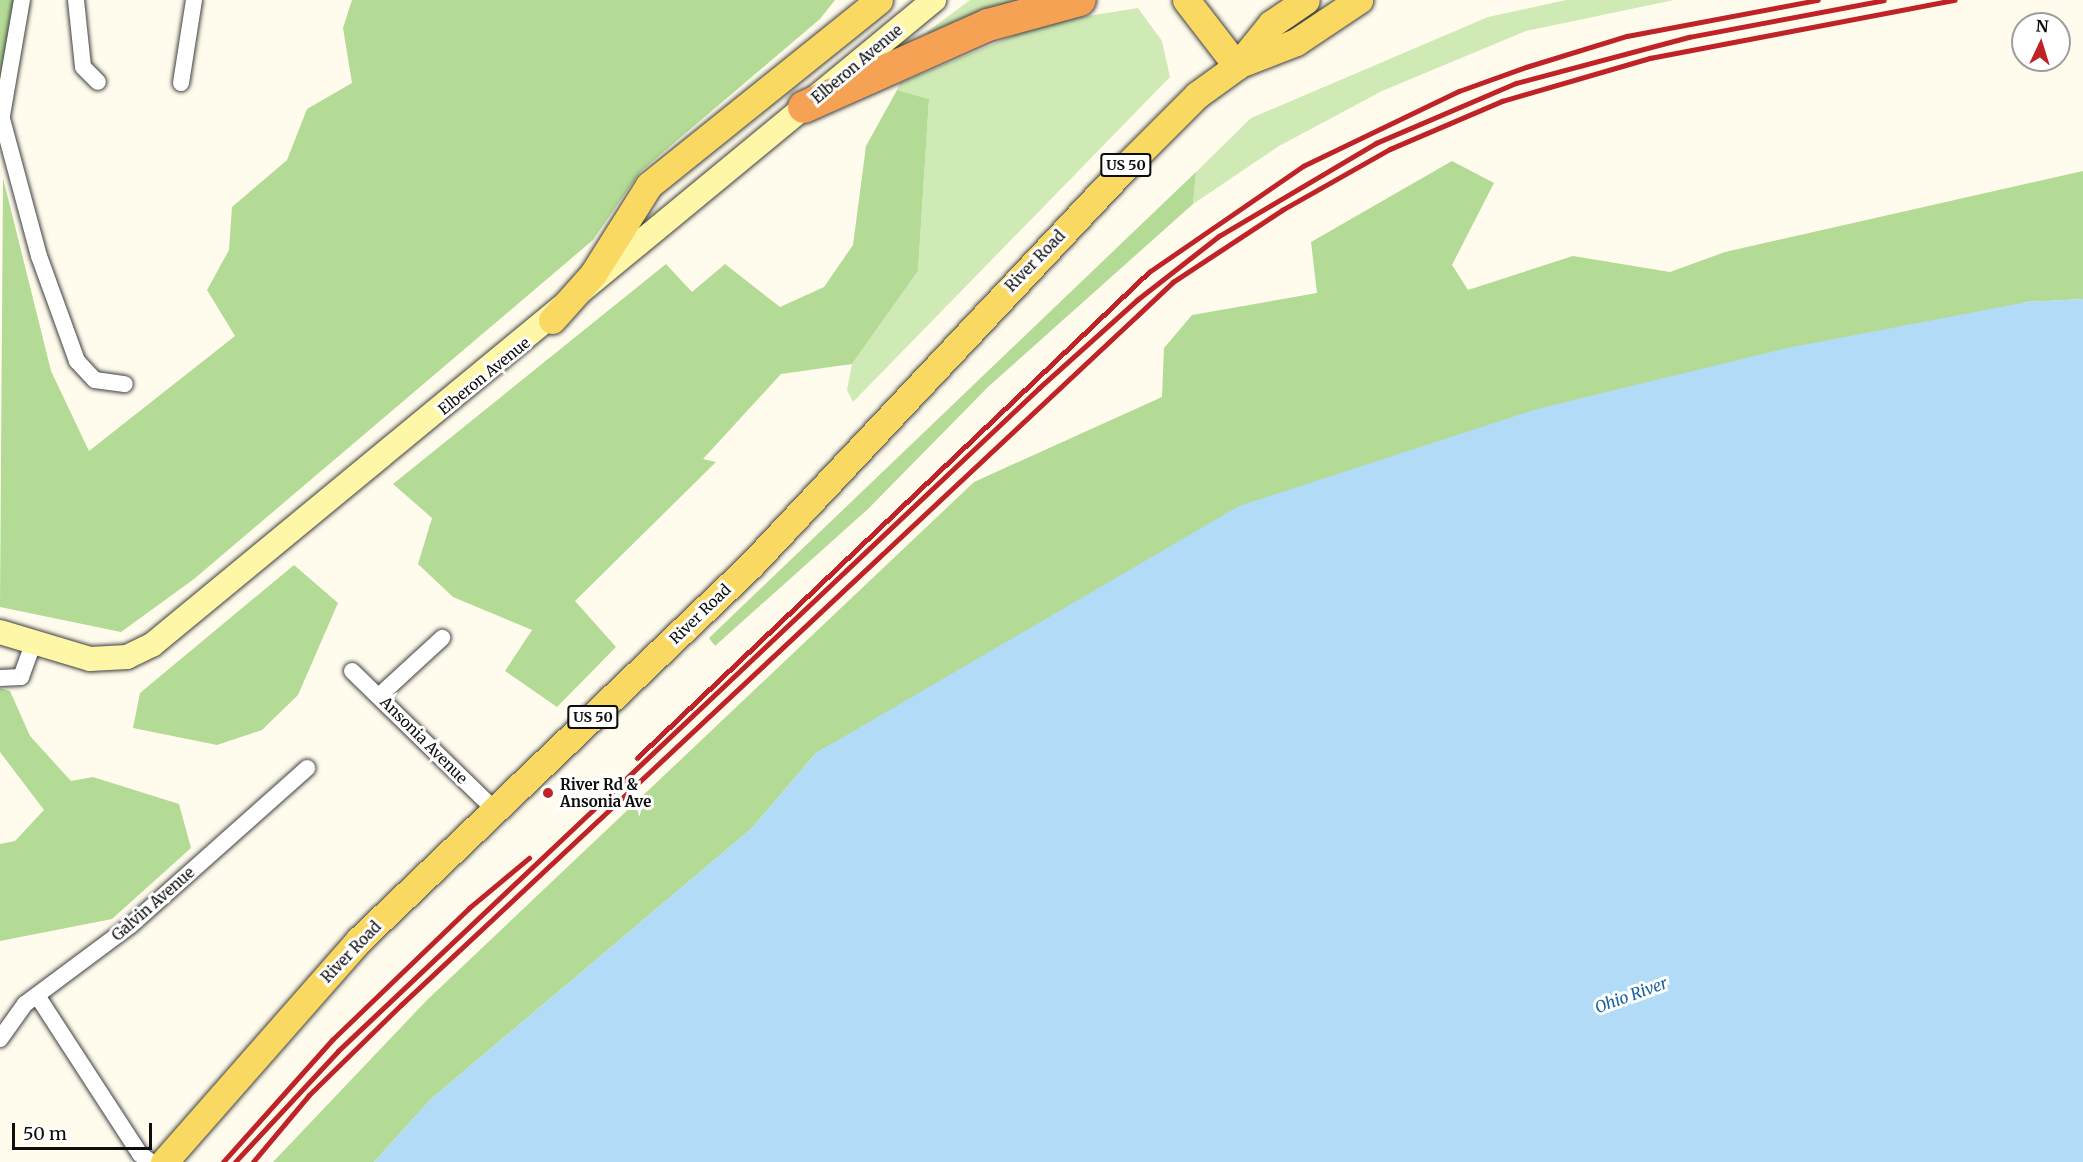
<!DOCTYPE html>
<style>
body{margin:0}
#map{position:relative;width:2083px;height:1162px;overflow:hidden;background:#fffced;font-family:Merriweather,serif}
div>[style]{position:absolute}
.green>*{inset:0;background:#d0eab6}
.forest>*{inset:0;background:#b3db95}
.water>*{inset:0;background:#b1dbf7}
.roads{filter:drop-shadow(0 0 2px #404040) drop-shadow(0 0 2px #404040)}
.street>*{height:16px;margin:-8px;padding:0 8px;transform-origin:8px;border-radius:8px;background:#fff}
.secondary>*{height:24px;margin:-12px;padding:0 12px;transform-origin:12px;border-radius:12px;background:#fff7a8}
.primary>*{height:27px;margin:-13.5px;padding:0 13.5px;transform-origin:13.5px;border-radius:13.5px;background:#fad962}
.highway>*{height:32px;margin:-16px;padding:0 16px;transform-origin:16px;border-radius:16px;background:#f6a254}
.rail>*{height:4.5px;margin:-2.25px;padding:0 2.25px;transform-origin:2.25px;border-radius:2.25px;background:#bf2327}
.dots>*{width:16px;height:16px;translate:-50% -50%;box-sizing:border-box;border:3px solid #fff;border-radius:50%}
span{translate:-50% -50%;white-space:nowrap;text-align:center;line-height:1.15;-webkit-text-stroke:6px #fff;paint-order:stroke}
.shield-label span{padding:2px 4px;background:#fff;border:2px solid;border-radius:4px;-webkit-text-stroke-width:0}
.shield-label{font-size:14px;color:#0d0d0d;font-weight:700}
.street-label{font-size:15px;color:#0d0d0d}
.poi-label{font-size:15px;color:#0d0d0d;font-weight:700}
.left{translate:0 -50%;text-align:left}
.water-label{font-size:16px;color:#1460a1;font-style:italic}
.north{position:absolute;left:2011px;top:12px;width:60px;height:60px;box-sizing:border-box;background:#fff;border:2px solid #9e9e9e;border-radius:50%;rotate:4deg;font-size:16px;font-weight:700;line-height:24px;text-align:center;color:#0d0d0d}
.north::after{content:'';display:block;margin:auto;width:21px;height:27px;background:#bf2327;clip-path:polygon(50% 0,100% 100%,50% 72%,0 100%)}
.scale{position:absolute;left:12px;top:1123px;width:140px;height:27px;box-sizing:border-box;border:3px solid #0d0d0d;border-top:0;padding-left:8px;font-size:18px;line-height:21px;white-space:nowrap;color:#0d0d0d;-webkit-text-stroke:4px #fff;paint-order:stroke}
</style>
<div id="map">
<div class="green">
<i style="clip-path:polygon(970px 0,1035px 0,931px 39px,927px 32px)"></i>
<i style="clip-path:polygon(1566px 0,1674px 0,1526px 31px,1382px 91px,1279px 146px,1193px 204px,1196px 172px,1251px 118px,1488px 17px)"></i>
<i style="clip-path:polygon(1138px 8px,1162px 41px,1170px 77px,853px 402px,847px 390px,852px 364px,918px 271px,929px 99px,897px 90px,900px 83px,1044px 23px)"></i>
</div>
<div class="forest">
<i style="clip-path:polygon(0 0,22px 0,0 120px)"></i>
<i style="clip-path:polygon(352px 0,835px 0,820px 19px,640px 172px,593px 240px,194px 579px,121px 632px,0 607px,3px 178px,51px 371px,89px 451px,235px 336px,207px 290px,229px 250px,232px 207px,287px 160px,307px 109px,352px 83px,343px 28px)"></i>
<i style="clip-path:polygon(897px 90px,929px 99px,918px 271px,852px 364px,781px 374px,703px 459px,716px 462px,575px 601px,616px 647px,557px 707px,505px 671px,532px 630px,453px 597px,418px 564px,432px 518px,393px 484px,666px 264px,692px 292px,725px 264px,780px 307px,824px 287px,853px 245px,866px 146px)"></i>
<i style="clip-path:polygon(1452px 161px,1494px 183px,1452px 265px,1468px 290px,1573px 256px,1670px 272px,1725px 252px,2083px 171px,2083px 299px,2026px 302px,1001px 649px,816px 753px,751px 829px,431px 1099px,374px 1162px,273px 1162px,427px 1000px,974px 482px,1162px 397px,1164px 348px,1192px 315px,1317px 293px,1311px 242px)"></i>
<i style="clip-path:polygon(1196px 172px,1193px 204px,989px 386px,868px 509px,715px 646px,709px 638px)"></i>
<i style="clip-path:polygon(294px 565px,338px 603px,298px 695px,262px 730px,217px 745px,133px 728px,140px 693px)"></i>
<i style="clip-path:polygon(0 688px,10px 691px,30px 736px,71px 781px,93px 777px,179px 804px,191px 848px,112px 919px,0 941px,0 844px,15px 841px,44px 810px,0 752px)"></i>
</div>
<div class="water">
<i style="clip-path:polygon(2083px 299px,2083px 1162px,374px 1162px,431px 1099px,751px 829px,816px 753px,1239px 506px,1537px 409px,1787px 348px,2027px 302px)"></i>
</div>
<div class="roads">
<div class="street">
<i style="left:76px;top:0;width:67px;rotate:84deg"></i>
<i style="left:83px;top:67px;width:21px;rotate:45deg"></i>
<i style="left:181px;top:83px;width:84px;rotate:-81.1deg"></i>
<i style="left:2px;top:119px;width:142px;rotate:74.9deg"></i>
<i style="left:39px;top:256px;width:112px;rotate:70.1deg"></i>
<i style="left:77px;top:361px;width:26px;rotate:47deg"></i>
<i style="left:95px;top:380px;width:30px;rotate:8deg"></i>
<i style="left:0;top:127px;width:129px;rotate:-80.2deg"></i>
<i style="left:352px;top:671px;width:199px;rotate:44.2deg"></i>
<i style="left:0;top:678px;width:21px;rotate:-3deg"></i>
<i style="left:21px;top:677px;width:37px;rotate:-70deg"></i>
<i style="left:379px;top:696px;width:86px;rotate:-42.6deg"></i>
<i style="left:38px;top:997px;width:187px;rotate:57deg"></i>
<i style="left:140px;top:1154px;width:14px;rotate:36deg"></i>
<i style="left:0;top:1039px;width:43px;rotate:-54.5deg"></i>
<i style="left:25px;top:1004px;width:132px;rotate:-36.7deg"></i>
<i style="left:131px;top:925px;width:236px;rotate:-41.7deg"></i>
</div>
<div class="secondary">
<i style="left:0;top:632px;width:94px;rotate:16.7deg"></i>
<i style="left:90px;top:659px;width:37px;rotate:-3deg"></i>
<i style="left:127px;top:657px;width:28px;rotate:-26deg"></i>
<i style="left:152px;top:645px;width:1014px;rotate:-39.52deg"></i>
</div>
<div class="primary">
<i style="left:1186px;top:0;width:83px;rotate:52.3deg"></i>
<i style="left:1240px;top:64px;width:60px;rotate:-21.4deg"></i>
<i style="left:1296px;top:42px;width:76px;rotate:-33.7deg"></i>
<i style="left:552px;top:320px;width:62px;rotate:-48.3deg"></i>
<i style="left:593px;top:274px;width:105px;rotate:-57.8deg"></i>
<i style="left:649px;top:185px;width:295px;rotate:-38.8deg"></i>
<i style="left:164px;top:1162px;width:295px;rotate:-48.7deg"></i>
<i style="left:359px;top:940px;width:542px;rotate:-43.73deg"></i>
<i style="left:751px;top:565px;width:549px;rotate:-46.77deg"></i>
<i style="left:1127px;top:165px;width:99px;rotate:-45deg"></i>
<i style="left:1197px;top:95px;width:49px;rotate:-35.9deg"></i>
<i style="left:1237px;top:66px;width:54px;rotate:-51deg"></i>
<i style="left:1271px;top:24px;width:42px;rotate:-34.4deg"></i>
</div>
<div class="highway">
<i style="left:804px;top:107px;width:201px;rotate:-24deg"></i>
<i style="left:988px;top:25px;width:95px;rotate:-15.2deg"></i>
</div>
</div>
<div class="rail">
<i style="left:637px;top:758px;width:706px;rotate:-43.51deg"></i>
<i style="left:1149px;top:272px;width:187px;rotate:-34.5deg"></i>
<i style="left:1303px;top:166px;width:173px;rotate:-25.7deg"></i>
<i style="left:1459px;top:91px;width:71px;rotate:-19.7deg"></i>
<i style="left:1526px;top:67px;width:106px;rotate:-17.1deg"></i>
<i style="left:1627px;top:36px;width:194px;rotate:-10.7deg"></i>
<i style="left:223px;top:1162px;width:164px;rotate:-48.2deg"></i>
<i style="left:332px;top:1040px;width:190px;rotate:-43.9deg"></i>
<i style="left:469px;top:908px;width:78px;rotate:-39.8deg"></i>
<i style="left:235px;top:1162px;width:151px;rotate:-47.1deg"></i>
<i style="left:338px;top:1051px;width:965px;rotate:-43.4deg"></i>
<i style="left:1039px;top:388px;width:132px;rotate:-41.9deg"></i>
<i style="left:1137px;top:300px;width:104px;rotate:-38deg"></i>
<i style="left:1219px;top:236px;width:182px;rotate:-30.6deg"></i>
<i style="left:1376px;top:143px;width:152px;rotate:-23.2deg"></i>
<i style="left:1516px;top:83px;width:179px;rotate:-14.9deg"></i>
<i style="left:1689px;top:37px;width:198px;rotate:-10.7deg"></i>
<i style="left:253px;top:1162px;width:87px;rotate:-50.1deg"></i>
<i style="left:309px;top:1095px;width:129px;rotate:-44.4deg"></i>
<i style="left:401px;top:1005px;width:1058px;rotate:-43.12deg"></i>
<i style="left:1173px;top:282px;width:131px;rotate:-33.4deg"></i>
<i style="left:1282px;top:210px;width:124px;rotate:-29.5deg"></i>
<i style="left:1390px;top:149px;width:122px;rotate:-23.2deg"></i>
<i style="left:1502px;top:101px;width:154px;rotate:-16.2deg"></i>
<i style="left:1650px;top:58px;width:310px;rotate:-10.8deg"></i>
</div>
<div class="dots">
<i style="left:548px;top:793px;background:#bf2327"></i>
</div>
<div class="shield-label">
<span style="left:1126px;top:165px">US 50</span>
<span style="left:593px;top:717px">US 50</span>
</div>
<div class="street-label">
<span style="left:857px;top:64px;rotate:-40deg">Elberon Avenue</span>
<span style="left:1035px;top:261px;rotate:-46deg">River Road</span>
<span style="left:484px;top:376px;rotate:-39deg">Elberon Avenue</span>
<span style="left:700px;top:614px;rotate:-44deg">River Road</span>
<span style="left:424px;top:740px;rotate:45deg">Ansonia Avenue</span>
<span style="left:153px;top:904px;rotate:-41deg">Galvin Avenue</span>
<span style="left:351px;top:952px;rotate:-46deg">River Road</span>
</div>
<div class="poi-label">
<span class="left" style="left:560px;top:793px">River Rd &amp;<br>Ansonia Ave</span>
</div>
<div class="water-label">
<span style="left:1631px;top:995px;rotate:-20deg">Ohio River</span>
</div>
<div class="north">N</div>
<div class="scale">50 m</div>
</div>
